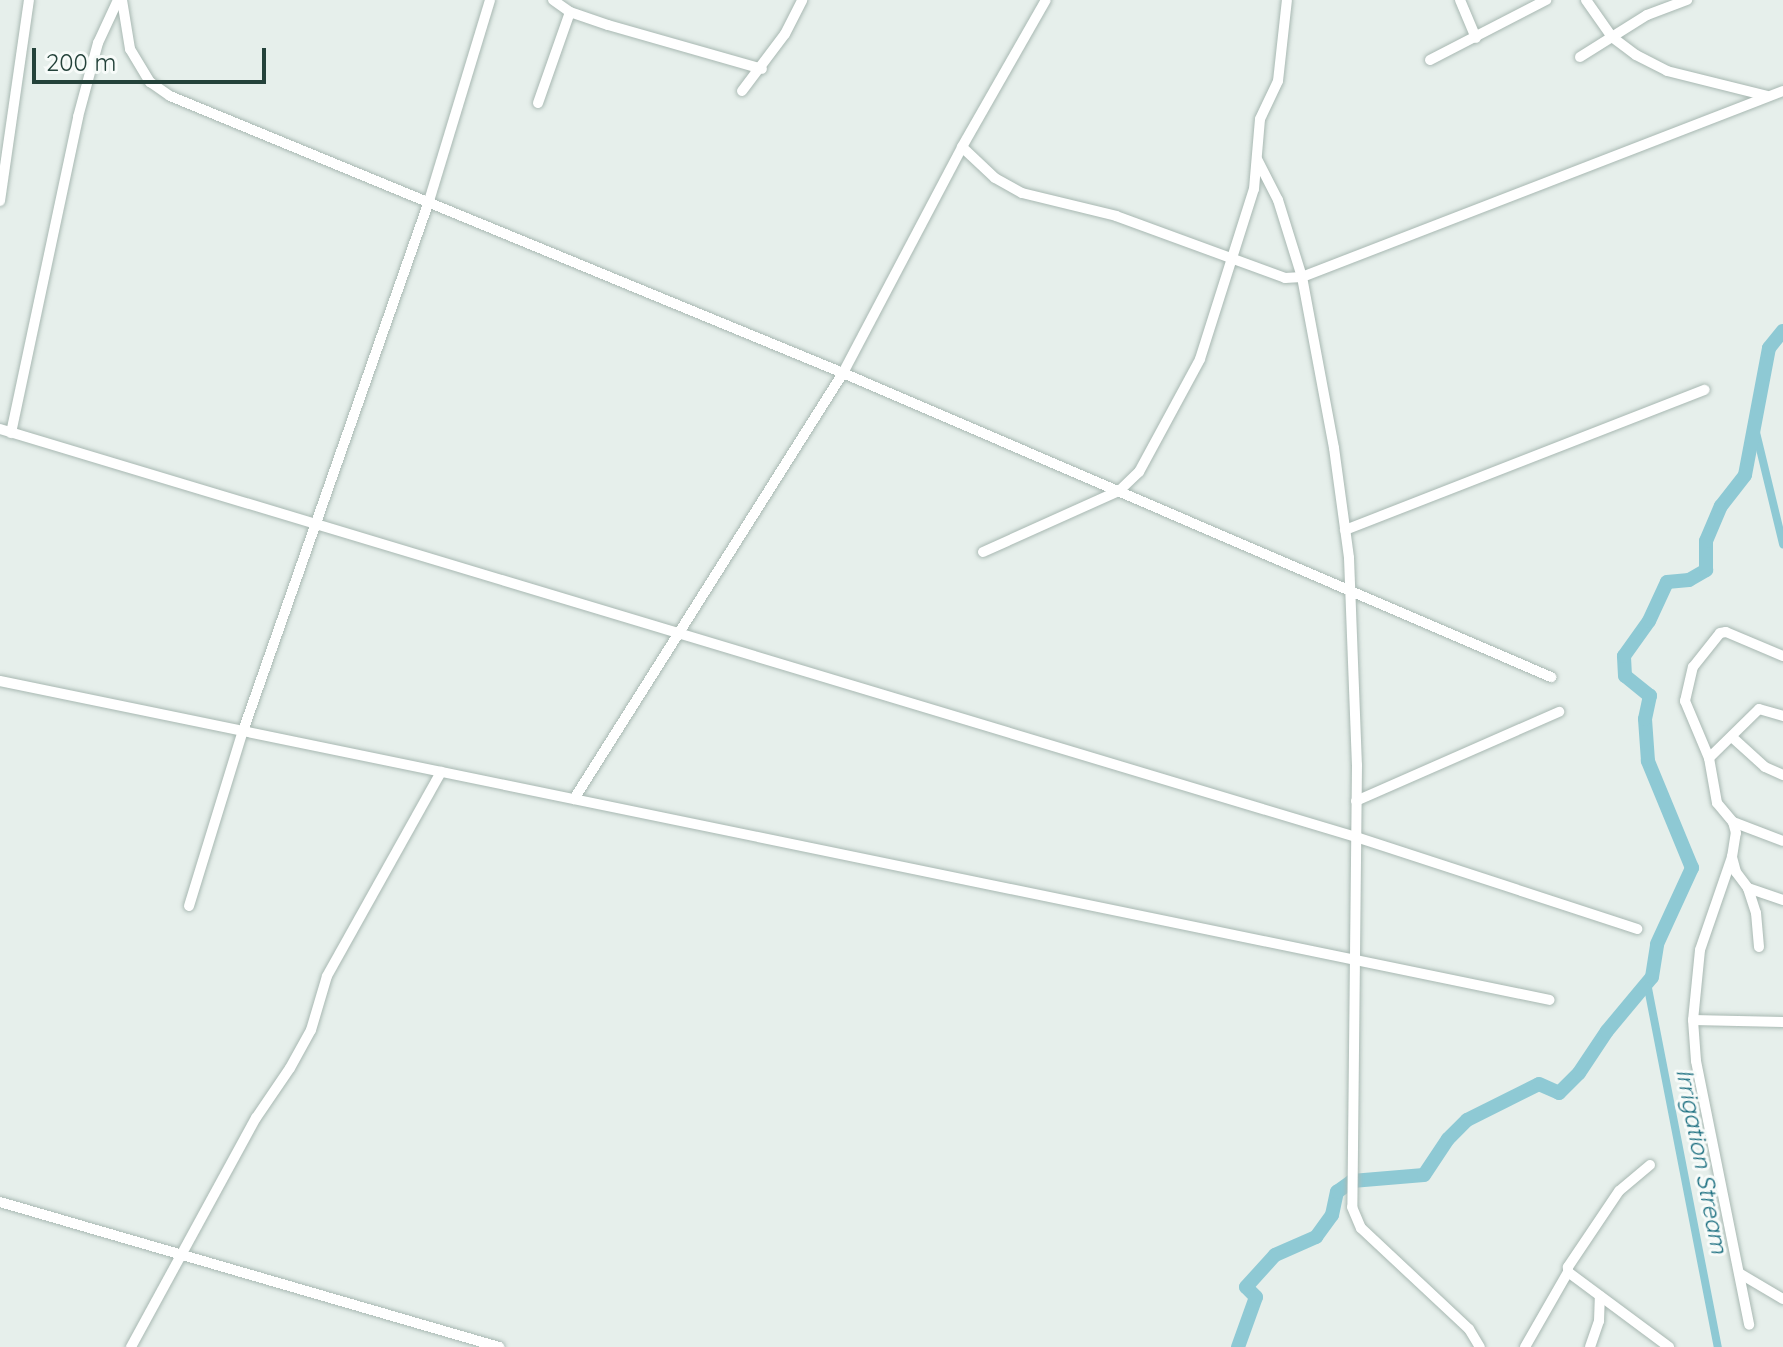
<!DOCTYPE html>
<style>
body{margin:0}
#map{position:relative;width:1783px;height:1347px;overflow:hidden;background:#e6efeb;font-family:Quicksand,sans-serif}
div>[style]{position:absolute}
.canal>*{height:8px;margin:-4px;padding:0 4px;transform-origin:4px;border-radius:4px;background:#8ec9d4}
.river>*{height:14px;margin:-7px;padding:0 7px;transform-origin:7px;border-radius:7px;background:#8ec9d4}
.roads{filter:drop-shadow(0 0 2px #a8b8b2) drop-shadow(0 0 2px #a8b8b2)}
.minor>*{height:10px;margin:-5px;padding:0 5px;transform-origin:5px;border-radius:5px;background:#fff}
span{translate:-50% -50%;white-space:nowrap;text-align:center;line-height:1.15;-webkit-text-stroke:6px #f7fbf9;paint-order:stroke}
.water-label{font-size:24px;color:#1c6f80;font-style:italic}
.scale{position:absolute;left:32px;top:48px;width:234px;height:36px;box-sizing:border-box;border:4px solid #24423a;border-top:0;padding-left:10px;font-size:24px;line-height:28px;white-space:nowrap;color:#24423a;-webkit-text-stroke:6px #f7fbf9;paint-order:stroke}
</style>
<div id="map">
<div class="canal">
<i style="left:1753px;top:420px;width:128px;rotate:76.4deg"></i>
<i style="left:1647px;top:983px;width:371px;rotate:79deg"></i>
</div>
<div class="river">
<i style="left:1238px;top:1347px;width:53px;rotate:-70.2deg"></i>
<i style="left:1256px;top:1297px;width:14px;rotate:-135deg"></i>
<i style="left:1246px;top:1287px;width:43px;rotate:-47.8deg"></i>
<i style="left:1275px;top:1255px;width:45px;rotate:-23.7deg"></i>
<i style="left:1316px;top:1237px;width:27px;rotate:-54deg"></i>
<i style="left:1332px;top:1215px;width:24px;rotate:-78deg"></i>
<i style="left:1337px;top:1192px;width:19px;rotate:-36deg"></i>
<i style="left:1352px;top:1181px;width:72px;rotate:-4.8deg"></i>
<i style="left:1424px;top:1175px;width:43px;rotate:-56.3deg"></i>
<i style="left:1448px;top:1139px;width:27px;rotate:-45deg"></i>
<i style="left:1467px;top:1120px;width:80px;rotate:-26.6deg"></i>
<i style="left:1539px;top:1084px;width:22px;rotate:24deg"></i>
<i style="left:1559px;top:1093px;width:28px;rotate:-45deg"></i>
<i style="left:1579px;top:1073px;width:50px;rotate:-56.3deg"></i>
<i style="left:1607px;top:1031px;width:70px;rotate:-50.2deg"></i>
<i style="left:1652px;top:977px;width:33px;rotate:-81deg"></i>
<i style="left:1657px;top:944px;width:84px;rotate:-65.3deg"></i>
<i style="left:1692px;top:868px;width:116px;rotate:-112.4deg"></i>
<i style="left:1648px;top:761px;width:42px;rotate:-94.1deg"></i>
<i style="left:1645px;top:719px;width:24px;rotate:-78deg"></i>
<i style="left:1650px;top:696px;width:32px;rotate:-141deg"></i>
<i style="left:1625px;top:676px;width:20px;rotate:-93deg"></i>
<i style="left:1624px;top:656px;width:43px;rotate:-54.5deg"></i>
<i style="left:1649px;top:621px;width:43px;rotate:-65.2deg"></i>
<i style="left:1667px;top:582px;width:22px;rotate:-5deg"></i>
<i style="left:1689px;top:580px;width:20px;rotate:-30deg"></i>
<i style="left:1706px;top:570px;width:29px;rotate:-90deg"></i>
<i style="left:1706px;top:541px;width:38px;rotate:-67deg"></i>
<i style="left:1721px;top:506px;width:39px;rotate:-52deg"></i>
<i style="left:1745px;top:475px;width:129px;rotate:-79.3deg"></i>
<i style="left:1769px;top:348px;width:22px;rotate:-51deg"></i>
</div>
<div class="roads">
<div class="minor">
<i style="left:122px;top:0;width:50px;rotate:80.7deg"></i>
<i style="left:130px;top:49px;width:39px;rotate:59deg"></i>
<i style="left:150px;top:82px;width:24px;rotate:35deg"></i>
<i style="left:170px;top:96px;width:728px;rotate:22.37deg"></i>
<i style="left:843px;top:373px;width:771px;rotate:23.24deg"></i>
<i style="left:553px;top:0;width:21px;rotate:35deg"></i>
<i style="left:570px;top:12px;width:40px;rotate:18.9deg"></i>
<i style="left:608px;top:25px;width:160px;rotate:15.9deg"></i>
<i style="left:1460px;top:0;width:41px;rotate:67.2deg"></i>
<i style="left:1586px;top:0;width:45px;rotate:54.9deg"></i>
<i style="left:1612px;top:37px;width:30px;rotate:37deg"></i>
<i style="left:1636px;top:55px;width:35px;rotate:27deg"></i>
<i style="left:1667px;top:71px;width:103px;rotate:14deg"></i>
<i style="left:1580px;top:57px;width:79px;rotate:-32.1deg"></i>
<i style="left:1647px;top:15px;width:43px;rotate:-20.6deg"></i>
<i style="left:1430px;top:60px;width:131px;rotate:-27.3deg"></i>
<i style="left:742px;top:91px;width:71px;rotate:-53deg"></i>
<i style="left:785px;top:34px;width:38px;rotate:-63deg"></i>
<i style="left:538px;top:103px;width:96px;rotate:-70.6deg"></i>
<i style="left:962px;top:147px;width:45px;rotate:43.2deg"></i>
<i style="left:995px;top:178px;width:31px;rotate:29deg"></i>
<i style="left:1022px;top:193px;width:97px;rotate:13.7deg"></i>
<i style="left:1116px;top:216px;width:180px;rotate:20.1deg"></i>
<i style="left:1285px;top:278px;width:17px;rotate:-3deg"></i>
<i style="left:1302px;top:277px;width:516px;rotate:-21.14deg"></i>
<i style="left:1257px;top:159px;width:46px;rotate:62.9deg"></i>
<i style="left:1278px;top:200px;width:81px;rotate:72.7deg"></i>
<i style="left:1302px;top:277px;width:174px;rotate:79.4deg"></i>
<i style="left:1334px;top:448px;width:111px;rotate:82.2deg"></i>
<i style="left:1349px;top:558px;width:207px;rotate:87.8deg"></i>
<i style="left:1357px;top:765px;width:442px;rotate:90.6deg"></i>
<i style="left:1352px;top:1207px;width:23px;rotate:67deg"></i>
<i style="left:1361px;top:1228px;width:148px;rotate:43.1deg"></i>
<i style="left:1469px;top:1329px;width:21px;rotate:59deg"></i>
<i style="left:0;top:201px;width:203px;rotate:-81.8deg"></i>
<i style="left:0;top:429px;width:1416px;rotate:16.75deg"></i>
<i style="left:1356px;top:837px;width:296px;rotate:18.1deg"></i>
<i style="left:11px;top:433px;width:323px;rotate:-78deg"></i>
<i style="left:78px;top:117px;width:77px;rotate:-74.9deg"></i>
<i style="left:98px;top:43px;width:47px;rotate:-65.1deg"></i>
<i style="left:1345px;top:530px;width:386px;rotate:-21.3deg"></i>
<i style="left:983px;top:552px;width:149px;rotate:-24.2deg"></i>
<i style="left:1119px;top:491px;width:28px;rotate:-44deg"></i>
<i style="left:1139px;top:472px;width:128px;rotate:-61.6deg"></i>
<i style="left:1200px;top:359px;width:178px;rotate:-72.4deg"></i>
<i style="left:1254px;top:189px;width:70px;rotate:-85.1deg"></i>
<i style="left:1260px;top:119px;width:42px;rotate:-64.7deg"></i>
<i style="left:1278px;top:81px;width:81px;rotate:-83.7deg"></i>
<i style="left:0;top:681px;width:1582px;rotate:11.63deg"></i>
<i style="left:1733px;top:738px;width:43px;rotate:42.2deg"></i>
<i style="left:1765px;top:767px;width:20px;rotate:24deg"></i>
<i style="left:1709px;top:758px;width:70px;rotate:-44.4deg"></i>
<i style="left:1759px;top:709px;width:25px;rotate:16deg"></i>
<i style="left:574px;top:799px;width:504px;rotate:-57.73deg"></i>
<i style="left:843px;top:373px;width:255px;rotate:-62.2deg"></i>
<i style="left:962px;top:147px;width:169px;rotate:-60.3deg"></i>
<i style="left:1356px;top:801px;width:222px;rotate:-23.7deg"></i>
<i style="left:1733px;top:822px;width:53px;rotate:20.8deg"></i>
<i style="left:1732px;top:857px;width:98px;rotate:109deg"></i>
<i style="left:1700px;top:950px;width:70px;rotate:95.7deg"></i>
<i style="left:1693px;top:1020px;width:41px;rotate:85.8deg"></i>
<i style="left:1696px;top:1061px;width:269px;rotate:78.6deg"></i>
<i style="left:1748px;top:888px;width:37px;rotate:19deg"></i>
<i style="left:189px;top:906px;width:183px;rotate:-72.9deg"></i>
<i style="left:243px;top:731px;width:562px;rotate:-70.66deg"></i>
<i style="left:429px;top:201px;width:210px;rotate:-73.1deg"></i>
<i style="left:1759px;top:947px;width:34px;rotate:-95deg"></i>
<i style="left:1756px;top:913px;width:26px;rotate:-108deg"></i>
<i style="left:1748px;top:888px;width:20px;rotate:-127deg"></i>
<i style="left:1736px;top:872px;width:16px;rotate:-105deg"></i>
<i style="left:1732px;top:857px;width:24px;rotate:-81deg"></i>
<i style="left:1736px;top:833px;width:11px;rotate:-105deg"></i>
<i style="left:1733px;top:822px;width:25px;rotate:-130deg"></i>
<i style="left:1717px;top:803px;width:46px;rotate:-100.1deg"></i>
<i style="left:1709px;top:758px;width:62px;rotate:-112.8deg"></i>
<i style="left:1685px;top:701px;width:35px;rotate:-77deg"></i>
<i style="left:1693px;top:667px;width:43px;rotate:-51.5deg"></i>
<i style="left:1720px;top:633px;width:6px;rotate:-9deg"></i>
<i style="left:1726px;top:632px;width:62px;rotate:22.8deg"></i>
<i style="left:1693px;top:1020px;width:90px;rotate:1.3deg"></i>
<i style="left:1650px;top:1165px;width:40px;rotate:140deg"></i>
<i style="left:1619px;top:1191px;width:92px;rotate:123.9deg"></i>
<i style="left:1568px;top:1267px;width:5px;rotate:90deg"></i>
<i style="left:1568px;top:1272px;width:126px;rotate:36.6deg"></i>
<i style="left:0;top:1202px;width:520px;rotate:16.2deg"></i>
<i style="left:1739px;top:1273px;width:51px;rotate:30.6deg"></i>
<i style="left:131px;top:1347px;width:261px;rotate:-61.4deg"></i>
<i style="left:256px;top:1118px;width:60px;rotate:-55.8deg"></i>
<i style="left:290px;top:1068px;width:43px;rotate:-61.1deg"></i>
<i style="left:311px;top:1030px;width:56px;rotate:-73.5deg"></i>
<i style="left:327px;top:976px;width:234px;rotate:-60.8deg"></i>
<i style="left:1525px;top:1347px;width:86px;rotate:-60.2deg"></i>
<i style="left:1590px;top:1347px;width:28px;rotate:-71deg"></i>
<i style="left:1599px;top:1321px;width:25px;rotate:-88deg"></i>
</div>
</div>
<div class="water-label">
<span style="left:1702px;top:1161px;rotate:79deg">Irrigation Stream</span>
</div>
<div class="scale">200 m</div>
</div>
